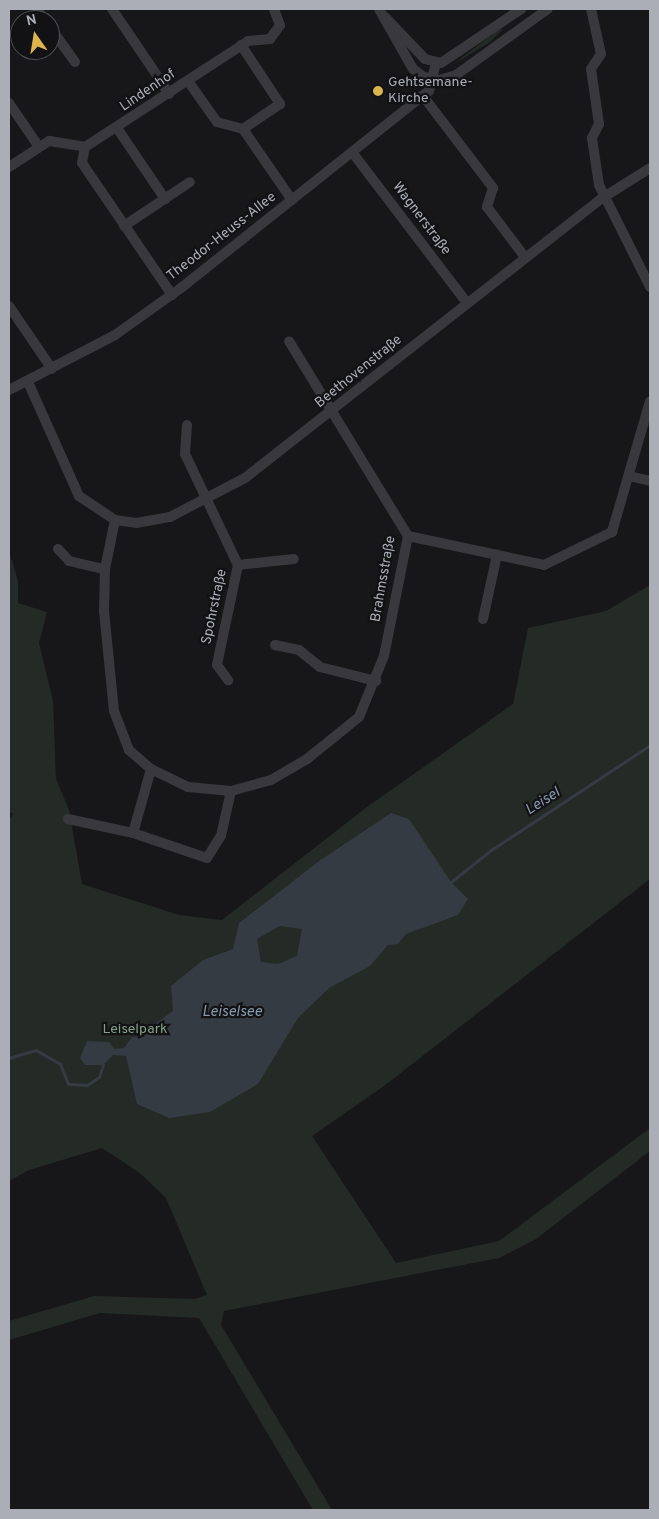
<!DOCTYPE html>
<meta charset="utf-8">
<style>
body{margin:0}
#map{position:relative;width:659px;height:1519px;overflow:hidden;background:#171719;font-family:Overpass,sans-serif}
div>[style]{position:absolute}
.green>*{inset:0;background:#242a25}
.water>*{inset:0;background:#343b42}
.stream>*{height:3px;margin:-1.5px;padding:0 1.5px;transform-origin:1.5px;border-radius:1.5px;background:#343b42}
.minor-tunnel>*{height:10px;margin-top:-5px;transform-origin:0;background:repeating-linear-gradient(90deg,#353539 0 10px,transparent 0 15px)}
.minor>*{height:10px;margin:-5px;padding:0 5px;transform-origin:5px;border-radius:5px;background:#39393d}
.dots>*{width:14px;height:14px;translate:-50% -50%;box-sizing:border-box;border:2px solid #121214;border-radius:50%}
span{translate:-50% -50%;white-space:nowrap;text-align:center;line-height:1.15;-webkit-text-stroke:4.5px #121214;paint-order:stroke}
.poi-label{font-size:14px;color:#abaeb7}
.left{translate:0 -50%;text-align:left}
.street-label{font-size:14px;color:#abaeb7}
.park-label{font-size:14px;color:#84a088}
.water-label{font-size:15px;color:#8699ae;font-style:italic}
.frame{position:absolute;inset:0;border:10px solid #abaeb7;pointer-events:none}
.north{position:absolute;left:10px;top:10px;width:50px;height:50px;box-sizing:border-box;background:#121214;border:1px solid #4f5055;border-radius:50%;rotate:347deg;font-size:14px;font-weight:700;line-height:20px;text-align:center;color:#abaeb7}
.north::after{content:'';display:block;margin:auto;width:18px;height:22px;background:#dcb44c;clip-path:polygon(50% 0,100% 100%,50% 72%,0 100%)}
</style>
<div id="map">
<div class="green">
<i style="clip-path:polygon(503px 29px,490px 42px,451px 66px,498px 30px)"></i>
<i style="clip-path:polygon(9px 551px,18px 581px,18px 603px,47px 612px,39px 643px,53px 701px,56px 779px,69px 810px,82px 884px,179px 915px,222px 920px,367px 807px,513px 704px,528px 628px,606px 611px,650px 585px,650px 879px,384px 1086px,312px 1136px,396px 1263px,499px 1241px,650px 1128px,650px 1151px,536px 1239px,499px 1258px,224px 1311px,221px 1325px,332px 1510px,313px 1510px,199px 1318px,100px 1313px,9px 1340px,9px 1321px,94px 1296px,194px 1299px,207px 1295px,166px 1198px,140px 1173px,102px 1148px,29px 1170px,9px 1181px,9px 820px,13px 814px,9px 811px)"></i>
</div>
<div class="water">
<i style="clip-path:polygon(evenodd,391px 813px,409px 819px,451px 882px,468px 899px,458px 915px,406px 934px,398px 944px,388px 945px,370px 966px,329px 988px,298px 1018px,258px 1084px,210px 1112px,169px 1118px,137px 1104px,126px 1056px,113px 1055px,103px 1065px,85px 1065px,80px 1058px,87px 1041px,109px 1042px,114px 1049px,124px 1048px,132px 1037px,144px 1037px,148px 1029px,173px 1011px,171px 986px,203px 960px,233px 949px,239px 923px,319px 861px,391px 813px,280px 926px,302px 929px,297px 956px,278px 964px,261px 962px,257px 939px,280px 926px)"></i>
</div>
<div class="stream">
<i style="left:451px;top:882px;width:51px;rotate:-38.7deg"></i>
<i style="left:491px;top:850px;width:191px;rotate:-33.4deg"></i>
<i style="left:9px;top:1058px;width:28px;rotate:-17deg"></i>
<i style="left:36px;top:1050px;width:28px;rotate:30deg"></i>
<i style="left:60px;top:1064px;width:22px;rotate:68deg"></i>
<i style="left:68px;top:1084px;width:19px;rotate:3deg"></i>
<i style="left:87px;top:1085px;width:14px;rotate:-34deg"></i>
<i style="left:99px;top:1077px;width:13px;rotate:-72deg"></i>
</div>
<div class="minor-tunnel">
<i style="left:152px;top:68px;width:18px;rotate:56deg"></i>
</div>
<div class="minor">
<i style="left:37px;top:9px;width:14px;rotate:54deg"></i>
<i style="left:112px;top:9px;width:71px;rotate:55.9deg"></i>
<i style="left:379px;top:9px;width:69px;rotate:60.5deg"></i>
<i style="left:413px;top:69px;width:14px;rotate:36deg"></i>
<i style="left:424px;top:77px;width:15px;rotate:11deg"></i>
<i style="left:439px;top:80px;width:18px;rotate:-16deg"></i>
<i style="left:456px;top:75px;width:113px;rotate:-35.7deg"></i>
<i style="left:591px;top:9px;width:46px;rotate:77.5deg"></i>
<i style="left:601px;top:54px;width:18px;rotate:124deg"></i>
<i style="left:591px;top:69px;width:56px;rotate:81.7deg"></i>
<i style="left:599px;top:124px;width:16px;rotate:117deg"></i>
<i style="left:592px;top:138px;width:48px;rotate:81.5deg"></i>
<i style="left:599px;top:185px;width:114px;rotate:63.4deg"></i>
<i style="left:385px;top:17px;width:58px;rotate:46.4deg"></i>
<i style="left:425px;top:59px;width:16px;rotate:14deg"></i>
<i style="left:441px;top:63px;width:97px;rotate:-34deg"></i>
<i style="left:50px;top:27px;width:43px;rotate:54.5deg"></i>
<i style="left:241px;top:45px;width:71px;rotate:56.5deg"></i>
<i style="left:280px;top:104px;width:45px;rotate:146deg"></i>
<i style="left:188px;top:81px;width:50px;rotate:54.7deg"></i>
<i style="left:217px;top:122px;width:27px;rotate:15deg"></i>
<i style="left:243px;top:129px;width:86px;rotate:55.4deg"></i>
<i style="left:162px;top:83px;width:13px;rotate:58deg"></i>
<i style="left:423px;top:96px;width:116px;rotate:52.7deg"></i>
<i style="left:493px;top:188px;width:20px;rotate:108deg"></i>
<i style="left:487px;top:207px;width:63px;rotate:52.8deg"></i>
<i style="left:9px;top:103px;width:53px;rotate:55.7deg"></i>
<i style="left:117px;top:128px;width:86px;rotate:55.9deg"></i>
<i style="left:85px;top:147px;width:16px;rotate:101deg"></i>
<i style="left:82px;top:163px;width:160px;rotate:55.7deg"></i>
<i style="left:352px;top:152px;width:190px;rotate:52.7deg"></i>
<i style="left:9px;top:167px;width:48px;rotate:-33deg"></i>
<i style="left:49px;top:141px;width:36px;rotate:9deg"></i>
<i style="left:85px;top:147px;width:194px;rotate:-33deg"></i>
<i style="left:248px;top:41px;width:22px;rotate:-5deg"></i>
<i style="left:270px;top:39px;width:17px;rotate:-54deg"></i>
<i style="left:280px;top:25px;width:17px;rotate:-111deg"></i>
<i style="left:124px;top:226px;width:79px;rotate:-33.7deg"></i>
<i style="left:9px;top:306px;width:76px;rotate:55.7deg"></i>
<i style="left:28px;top:382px;width:125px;rotate:65.9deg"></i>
<i style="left:79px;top:496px;width:43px;rotate:33.7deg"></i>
<i style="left:115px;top:520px;width:21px;rotate:8deg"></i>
<i style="left:136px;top:523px;width:35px;rotate:-10deg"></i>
<i style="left:170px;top:517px;width:85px;rotate:-27.5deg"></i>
<i style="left:245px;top:478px;width:456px;rotate:-38.1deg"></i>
<i style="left:604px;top:197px;width:54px;rotate:-32.2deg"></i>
<i style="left:9px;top:390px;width:119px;rotate:-27.4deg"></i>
<i style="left:115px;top:335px;width:81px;rotate:-35.5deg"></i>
<i style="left:181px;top:288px;width:317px;rotate:-38.5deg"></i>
<i style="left:429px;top:91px;width:29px;rotate:-76deg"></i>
<i style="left:187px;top:425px;width:29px;rotate:94deg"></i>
<i style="left:185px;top:454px;width:123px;rotate:64.5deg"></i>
<i style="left:238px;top:565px;width:102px;rotate:101.9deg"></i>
<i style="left:217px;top:665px;width:19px;rotate:54deg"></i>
<i style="left:629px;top:476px;width:22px;rotate:13deg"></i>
<i style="left:115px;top:520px;width:50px;rotate:101.5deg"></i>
<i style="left:105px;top:569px;width:42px;rotate:91.4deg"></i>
<i style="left:104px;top:611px;width:100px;rotate:84.3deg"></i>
<i style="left:114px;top:711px;width:42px;rotate:69deg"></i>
<i style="left:129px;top:750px;width:29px;rotate:41deg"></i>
<i style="left:151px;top:769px;width:41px;rotate:25.9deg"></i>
<i style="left:188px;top:787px;width:43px;rotate:5.3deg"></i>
<i style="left:231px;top:791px;width:41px;rotate:-15.4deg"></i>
<i style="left:271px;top:780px;width:42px;rotate:-30.3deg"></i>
<i style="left:307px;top:759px;width:67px;rotate:-38.9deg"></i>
<i style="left:359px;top:717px;width:66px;rotate:-67.7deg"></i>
<i style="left:384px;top:656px;width:122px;rotate:-78.7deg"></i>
<i style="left:408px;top:536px;width:228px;rotate:-121.4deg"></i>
<i style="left:408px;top:536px;width:139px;rotate:12deg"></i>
<i style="left:544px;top:565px;width:76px;rotate:-25.9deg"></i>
<i style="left:612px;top:532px;width:136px;rotate:-73.8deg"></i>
<i style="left:58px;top:549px;width:16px;rotate:47deg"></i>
<i style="left:69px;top:561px;width:37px;rotate:13deg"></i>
<i style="left:238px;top:565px;width:56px;rotate:-6.1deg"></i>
<i style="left:483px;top:619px;width:66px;rotate:-77.7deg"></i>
<i style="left:275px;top:645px;width:25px;rotate:12deg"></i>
<i style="left:299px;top:650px;width:27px;rotate:39deg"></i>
<i style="left:320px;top:667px;width:58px;rotate:14deg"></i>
<i style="left:151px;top:769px;width:66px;rotate:105.7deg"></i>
<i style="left:133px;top:833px;width:78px;rotate:18.7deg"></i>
<i style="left:207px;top:858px;width:26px;rotate:-58deg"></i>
<i style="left:221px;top:836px;width:46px;rotate:-77.5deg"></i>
<i style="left:68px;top:819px;width:66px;rotate:12.2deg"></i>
</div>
<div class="dots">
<i style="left:378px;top:91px;background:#dcb44c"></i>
</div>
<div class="poi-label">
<span class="left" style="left:388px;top:91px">Gehtsemane-<br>Kirche</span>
</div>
<div class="street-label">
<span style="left:148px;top:91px;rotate:-34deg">Lindenhof</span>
<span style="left:421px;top:219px;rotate:53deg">Wagnerstraße</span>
<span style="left:222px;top:237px;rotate:-38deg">Theodor-Heuss-Allee</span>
<span style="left:359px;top:372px;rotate:-39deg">Beethovenstraße</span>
<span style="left:384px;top:579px;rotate:-80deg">Brahmsstraße</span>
<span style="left:215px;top:607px;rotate:-78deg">Spohrstraße</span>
</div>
<div class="park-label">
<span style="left:135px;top:1030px">Leiselpark</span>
</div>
<div class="water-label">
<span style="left:543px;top:802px;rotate:-33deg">Leisel</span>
<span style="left:232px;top:1013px">Leiselsee</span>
</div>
<div class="frame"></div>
<div class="north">N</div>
</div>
